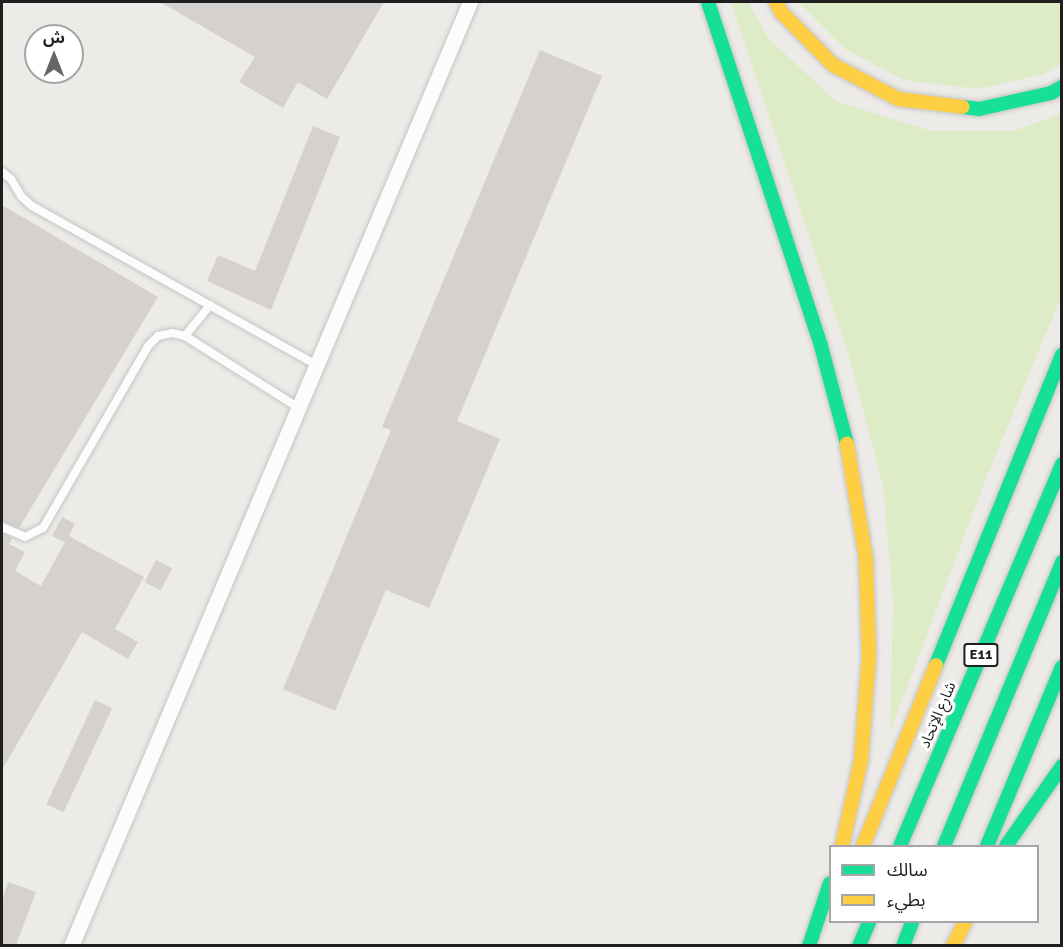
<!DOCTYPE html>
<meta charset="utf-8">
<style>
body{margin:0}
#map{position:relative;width:1063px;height:947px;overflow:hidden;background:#edebe8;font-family:Signika,"Noto Sans Arabic",sans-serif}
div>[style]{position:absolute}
.grass>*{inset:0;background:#ddebc6}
.building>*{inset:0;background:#d4d1cf;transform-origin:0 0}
.roads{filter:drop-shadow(0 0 2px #c6c5c4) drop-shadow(0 0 2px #c6c5c4)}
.lane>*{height:8px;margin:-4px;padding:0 4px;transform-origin:4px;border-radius:4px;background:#fcfcfc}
.street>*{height:15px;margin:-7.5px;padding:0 7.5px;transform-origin:7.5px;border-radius:7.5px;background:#fcfcfc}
.fast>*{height:14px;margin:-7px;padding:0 7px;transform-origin:7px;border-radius:7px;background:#16e098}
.slow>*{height:14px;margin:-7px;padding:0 7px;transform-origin:7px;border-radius:7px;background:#ffcf43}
span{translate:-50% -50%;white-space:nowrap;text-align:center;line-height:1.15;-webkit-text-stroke:6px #fff;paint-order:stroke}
.shield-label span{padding:2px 4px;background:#fff;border:2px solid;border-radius:4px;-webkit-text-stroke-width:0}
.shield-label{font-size:14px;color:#1f1f1f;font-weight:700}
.street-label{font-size:15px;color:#1f1f1f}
.frame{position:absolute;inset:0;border:3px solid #1f1f1f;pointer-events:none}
.legend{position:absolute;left:829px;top:845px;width:210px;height:78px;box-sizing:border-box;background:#fff;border:2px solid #a5a5a5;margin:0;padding:8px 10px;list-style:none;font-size:18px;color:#1f1f1f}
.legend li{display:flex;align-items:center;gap:12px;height:30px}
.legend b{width:30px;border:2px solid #a5a5a5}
.north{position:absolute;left:24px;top:24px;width:60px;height:60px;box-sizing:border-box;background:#fff;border:2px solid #a5a5a5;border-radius:50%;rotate:0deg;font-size:16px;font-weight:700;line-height:24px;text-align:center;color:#1f1f1f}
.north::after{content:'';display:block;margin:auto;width:21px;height:27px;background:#676665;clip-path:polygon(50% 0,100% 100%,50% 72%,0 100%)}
</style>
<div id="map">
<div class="grass">
<i style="clip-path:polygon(731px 2px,748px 2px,769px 39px,836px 101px,931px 131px,1014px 131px,1061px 113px,1061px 297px,987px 476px,890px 732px,893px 601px,883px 486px,849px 356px)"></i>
<i style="clip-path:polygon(798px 2px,1061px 2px,1061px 64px,1044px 74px,978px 89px,904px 80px,845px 49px)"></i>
</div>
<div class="building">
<i style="clip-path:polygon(160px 2px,384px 2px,327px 99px,298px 82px,283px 108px,239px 82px,255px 57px)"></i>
<i style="clip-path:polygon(540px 50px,602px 76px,457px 421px,500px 439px,429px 608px,386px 590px,335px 711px,283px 689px,391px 430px,382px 427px)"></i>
<i style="clip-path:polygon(313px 126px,340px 137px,271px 310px,207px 281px,218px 255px,255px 271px)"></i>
<i style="clip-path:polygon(2px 205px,158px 297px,19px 528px,2px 521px)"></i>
<i style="clip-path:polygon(62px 517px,75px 524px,69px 536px,144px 577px,115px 629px,138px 642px,128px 659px,82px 632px,2px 770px,2px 533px,12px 538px,9px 544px,25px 552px,15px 571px,41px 586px,65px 542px,52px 536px)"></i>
<i style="left:156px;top:560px;width:18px;height:25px;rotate:27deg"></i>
<i style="left:95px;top:700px;width:19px;height:115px;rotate:25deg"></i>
<i style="clip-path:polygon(8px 882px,36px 892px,16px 945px,2px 945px,2px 900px)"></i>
</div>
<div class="roads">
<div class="lane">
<i style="left:2px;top:172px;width:11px;rotate:38deg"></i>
<i style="left:11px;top:179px;width:21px;rotate:59deg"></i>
<i style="left:22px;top:197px;width:13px;rotate:42deg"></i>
<i style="left:32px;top:206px;width:326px;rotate:29.2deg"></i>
<i style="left:185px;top:336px;width:40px;rotate:-51deg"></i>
<i style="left:2px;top:527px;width:25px;rotate:23deg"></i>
<i style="left:25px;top:537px;width:20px;rotate:-27deg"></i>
<i style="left:43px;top:528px;width:210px;rotate:-60deg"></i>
<i style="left:148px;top:346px;width:14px;rotate:-45deg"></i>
<i style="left:158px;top:336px;width:14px;rotate:-12deg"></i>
<i style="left:172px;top:333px;width:13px;rotate:13deg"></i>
<i style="left:185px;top:336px;width:135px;rotate:32.3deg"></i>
</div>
<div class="street">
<i style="left:71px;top:946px;width:1025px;rotate:-67.09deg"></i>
</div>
<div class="fast">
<i style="left:708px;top:2px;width:362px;rotate:71.8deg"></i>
<i style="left:821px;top:346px;width:101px;rotate:75.1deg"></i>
<i style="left:963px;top:107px;width:16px;rotate:7deg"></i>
<i style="left:979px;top:109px;width:74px;rotate:-12.5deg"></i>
<i style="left:1051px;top:93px;width:13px;rotate:-29deg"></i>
<i style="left:936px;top:665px;width:335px;rotate:-67.9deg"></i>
<i style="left:900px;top:846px;width:415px;rotate:-67deg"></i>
<i style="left:944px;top:846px;width:308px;rotate:-67.4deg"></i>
<i style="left:987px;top:846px;width:194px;rotate:-67.3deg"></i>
<i style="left:1006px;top:846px;width:98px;rotate:-55deg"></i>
<i style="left:809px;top:946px;width:66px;rotate:-71.6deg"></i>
<i style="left:859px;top:946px;width:26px;rotate:-67deg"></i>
<i style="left:903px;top:946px;width:26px;rotate:-69deg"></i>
</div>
<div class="slow">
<i style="left:776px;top:2px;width:11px;rotate:63deg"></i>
<i style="left:781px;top:12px;width:74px;rotate:45.5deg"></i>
<i style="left:833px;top:65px;width:73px;rotate:27.6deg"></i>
<i style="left:898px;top:99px;width:65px;rotate:7deg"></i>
<i style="left:842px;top:846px;width:88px;rotate:-77.5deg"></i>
<i style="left:861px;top:760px;width:104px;rotate:-85.6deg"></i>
<i style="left:869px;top:656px;width:97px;rotate:-91.8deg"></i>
<i style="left:866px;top:559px;width:117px;rotate:-99.4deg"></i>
<i style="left:863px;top:846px;width:195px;rotate:-68deg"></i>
<i style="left:953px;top:946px;width:27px;rotate:-63deg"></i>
</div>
</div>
<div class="shield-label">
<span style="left:981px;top:655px">E11</span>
</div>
<div class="street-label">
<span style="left:938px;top:715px;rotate:-67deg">شارع الإتحاد</span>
</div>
<div class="frame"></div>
<ul class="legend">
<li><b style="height:8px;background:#16e098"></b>سالك</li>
<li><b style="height:8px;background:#ffcf43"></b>بطيء</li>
</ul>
<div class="north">ش</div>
</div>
